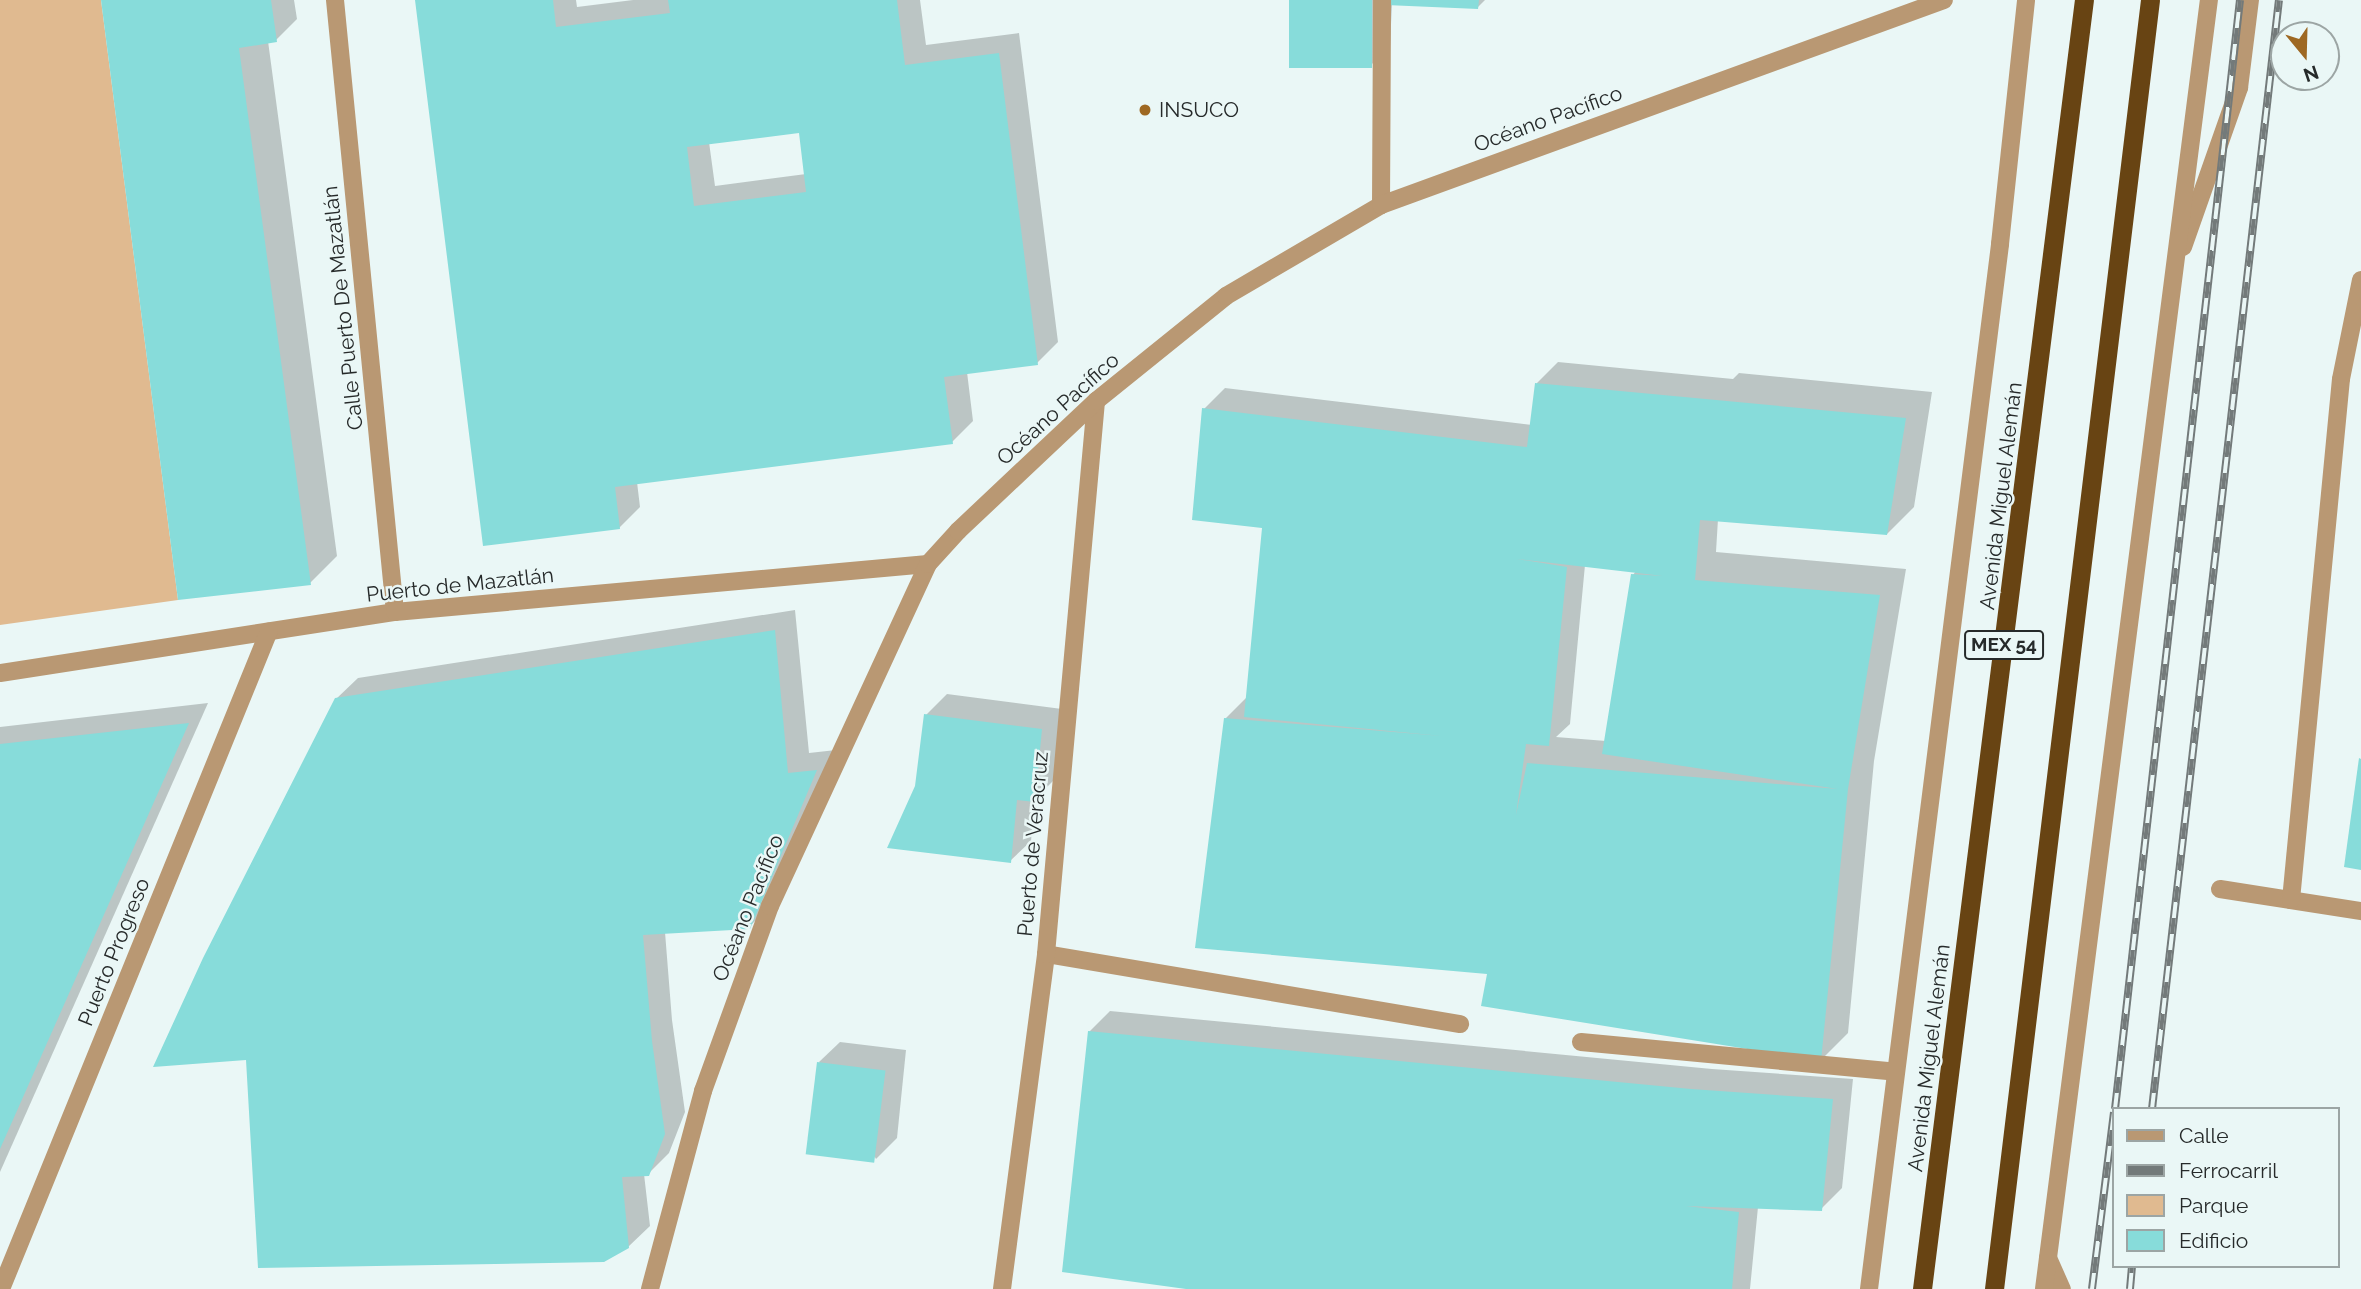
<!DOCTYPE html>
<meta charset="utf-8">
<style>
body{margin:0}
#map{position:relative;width:2361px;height:1289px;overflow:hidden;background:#eaf7f6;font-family:Raleway,sans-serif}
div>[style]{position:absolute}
.green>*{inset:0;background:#e0ba90}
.shadow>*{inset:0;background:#0003}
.building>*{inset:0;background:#87dcda;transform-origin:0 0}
.service>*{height:18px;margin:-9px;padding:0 9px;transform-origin:9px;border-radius:9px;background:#b99873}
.minor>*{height:18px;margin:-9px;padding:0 9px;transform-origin:9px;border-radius:9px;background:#b99873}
.tertiary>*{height:18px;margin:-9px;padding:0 9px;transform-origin:9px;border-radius:9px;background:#b99873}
.trunk>*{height:19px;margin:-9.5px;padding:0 9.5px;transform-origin:9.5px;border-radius:9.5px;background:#684413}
.rail>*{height:8px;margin-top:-4px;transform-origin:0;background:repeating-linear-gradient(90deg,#eaf7f6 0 16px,#737a7a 0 32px);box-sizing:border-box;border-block:2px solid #737a7a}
.dots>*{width:19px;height:19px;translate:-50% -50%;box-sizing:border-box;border:4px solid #eaf7f6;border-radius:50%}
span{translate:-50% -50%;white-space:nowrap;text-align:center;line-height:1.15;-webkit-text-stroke:5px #eaf7f6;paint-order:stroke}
.shield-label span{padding:2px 5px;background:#eaf7f6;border:2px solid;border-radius:5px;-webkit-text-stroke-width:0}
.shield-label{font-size:19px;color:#262a2a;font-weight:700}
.poi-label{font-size:21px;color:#262a2a}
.left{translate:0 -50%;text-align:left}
.street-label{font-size:21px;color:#262a2a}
.legend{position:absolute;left:2112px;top:1107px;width:228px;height:161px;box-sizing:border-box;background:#eaf7f6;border:2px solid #9ca5a4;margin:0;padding:9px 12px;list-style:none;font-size:21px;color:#262a2a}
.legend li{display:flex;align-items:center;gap:14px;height:35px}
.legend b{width:35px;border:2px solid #9ca5a4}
.north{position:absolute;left:2270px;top:21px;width:70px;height:70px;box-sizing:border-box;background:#eaf7f6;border:2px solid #9ca5a4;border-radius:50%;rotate:161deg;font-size:19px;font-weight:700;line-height:28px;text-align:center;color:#262a2a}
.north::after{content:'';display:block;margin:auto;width:24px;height:32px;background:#9e6822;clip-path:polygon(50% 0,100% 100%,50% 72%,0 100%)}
</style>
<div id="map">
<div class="green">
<i style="clip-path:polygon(0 0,101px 0,178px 600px,0 625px)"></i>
</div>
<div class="shadow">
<i style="clip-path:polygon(103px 0,294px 0,297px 19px,276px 40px,268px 41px,337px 556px,310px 583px)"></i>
<i style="clip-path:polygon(evenodd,417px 0,576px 0,577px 7px,633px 0,920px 0,926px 45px,1019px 33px,1058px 342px,1037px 363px,967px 372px,973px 421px,952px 442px,637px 482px,640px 507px,619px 528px,417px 0,800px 131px,806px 174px,715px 186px,709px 142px,800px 131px)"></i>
<i style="clip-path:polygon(1290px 0,1485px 0,1477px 8px,1392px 3px,1390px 46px,1369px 67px)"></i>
<i style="clip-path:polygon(evenodd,1558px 362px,1733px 379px,1739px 373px,1932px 392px,1914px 507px,1887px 534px,1718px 519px,1716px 552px,1906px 569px,1874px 761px,1848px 1033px,1821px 1060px,1489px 973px,1225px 719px,1247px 697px,1264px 527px,1204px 409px,1225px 388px,1532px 425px,1537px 383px,1558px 362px,1585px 565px,1636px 571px,1633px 575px,1606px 741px,1556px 737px,1570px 724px,1585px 565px)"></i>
<i style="clip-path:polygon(795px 610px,809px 753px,836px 750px,770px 906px,749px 927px,665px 932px,672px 1020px,685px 1112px,669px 1153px,648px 1174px,644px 1174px,650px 1226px,628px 1247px,336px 699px,358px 678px)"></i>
<i style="clip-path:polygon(947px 694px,1062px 709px,1055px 779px,1035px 799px,1031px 841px,1010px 861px,926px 715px)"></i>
<i style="clip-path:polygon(208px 703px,0 1172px,0 727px)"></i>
<i style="clip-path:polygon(1110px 1011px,1712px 1069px,1853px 1079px,1842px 1188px,1821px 1209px,1758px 1207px,1750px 1289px,1199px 1289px,1089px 1032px)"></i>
<i style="clip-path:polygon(840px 1042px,906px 1050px,897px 1138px,876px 1159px,819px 1062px)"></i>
</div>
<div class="building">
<i style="clip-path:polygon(101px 0,271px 0,277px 42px,239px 48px,311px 585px,178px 600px)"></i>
<i style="clip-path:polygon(evenodd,415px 0,553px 0,556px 27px,670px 13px,668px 0,897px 0,905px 65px,999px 53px,1038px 365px,944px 377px,953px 444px,615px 487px,620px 529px,483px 546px,415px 0,799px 133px,806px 192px,694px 206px,687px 147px,799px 133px)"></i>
<i style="left:1289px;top:0;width:83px;height:68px"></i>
<i style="clip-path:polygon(1386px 0,1479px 0,1478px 9px,1386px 5px)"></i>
<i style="clip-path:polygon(evenodd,1535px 383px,1906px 418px,1887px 535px,1700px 520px,1695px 580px,1880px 595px,1848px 789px,1821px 1061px,1481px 1006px,1487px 974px,1195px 948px,1224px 718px,1442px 736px,1244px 717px,1262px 528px,1192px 520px,1202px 408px,1527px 447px,1535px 383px,1517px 559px,1663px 576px,1631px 574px,1602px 754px,1838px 789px,1527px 763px,1516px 815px,1526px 744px,1549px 746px,1567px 567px,1517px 559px)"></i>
<i style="clip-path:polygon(775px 630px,788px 773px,817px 770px,750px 929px,643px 935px,652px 1041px,665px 1134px,649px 1176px,622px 1177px,629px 1248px,604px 1262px,258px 1268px,246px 1060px,153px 1067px,203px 958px,335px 698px)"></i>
<i style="clip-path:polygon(924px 714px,1042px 729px,1035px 802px,1017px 800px,1011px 863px,887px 848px,915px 786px)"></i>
<i style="clip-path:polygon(189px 723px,0 1149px,0 744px)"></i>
<i style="clip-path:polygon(2359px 758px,2361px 759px,2361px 870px,2344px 867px)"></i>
<i style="clip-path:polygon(1088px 1031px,1691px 1089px,1833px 1099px,1822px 1211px,1686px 1206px,1739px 1212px,1732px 1289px,1186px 1289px,1062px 1272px)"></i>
<i style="left:817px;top:1062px;width:69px;height:93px;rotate:7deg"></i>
</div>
<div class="service">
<i style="left:1381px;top:205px;width:205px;rotate:-89.7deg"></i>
<i style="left:2220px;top:889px;width:143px;rotate:8.9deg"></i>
<i style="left:2291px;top:900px;width:523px;rotate:-84.52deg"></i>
<i style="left:2341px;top:379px;width:101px;rotate:-78.6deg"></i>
<i style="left:1581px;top:1042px;width:316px;rotate:5.4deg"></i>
</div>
<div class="minor">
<i style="left:335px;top:0;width:615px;rotate:84.4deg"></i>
<i style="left:0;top:673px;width:400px;rotate:-8.8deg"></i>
<i style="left:395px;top:612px;width:535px;rotate:-5.15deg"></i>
<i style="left:1046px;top:954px;width:420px;rotate:9.6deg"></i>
<i style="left:2048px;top:1258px;width:34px;rotate:66deg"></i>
<i style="left:1px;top:1289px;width:710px;rotate:-67.84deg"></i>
<i style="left:1002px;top:1289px;width:338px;rotate:-82.5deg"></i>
<i style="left:1046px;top:954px;width:555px;rotate:-84.83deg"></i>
</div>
<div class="tertiary">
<i style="left:2183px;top:247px;width:169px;rotate:-70.6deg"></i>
<i style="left:2239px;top:88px;width:89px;rotate:-82.9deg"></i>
<i style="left:650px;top:1289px;width:205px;rotate:-75deg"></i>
<i style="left:703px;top:1091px;width:197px;rotate:-70.1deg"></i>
<i style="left:770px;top:906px;width:377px;rotate:-65.2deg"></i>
<i style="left:928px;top:564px;width:45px;rotate:-47.7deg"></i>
<i style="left:958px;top:531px;width:190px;rotate:-43.3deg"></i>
<i style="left:1096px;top:401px;width:167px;rotate:-38.9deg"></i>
<i style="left:1226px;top:296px;width:180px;rotate:-30.4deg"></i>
<i style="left:1381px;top:205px;width:599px;rotate:-20.01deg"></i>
<i style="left:1869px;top:1289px;width:1053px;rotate:-82.85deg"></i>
<i style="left:2000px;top:244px;width:245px;rotate:-83.9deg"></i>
<i style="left:2044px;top:1289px;width:1300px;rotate:-82.71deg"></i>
</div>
<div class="trunk">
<i style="left:1922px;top:1289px;width:1299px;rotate:-82.84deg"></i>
<i style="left:1994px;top:1289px;width:1298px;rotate:-83.1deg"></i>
</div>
<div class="rail">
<i style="left:2115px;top:1109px;width:1116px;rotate:-83.57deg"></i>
<i style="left:2152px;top:1109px;width:1116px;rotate:-83.47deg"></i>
<i style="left:2092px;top:1289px;width:178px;rotate:-82.9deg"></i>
<i style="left:2130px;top:1289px;width:23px;rotate:-85deg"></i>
</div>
<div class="dots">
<i style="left:1145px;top:110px;background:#9e6822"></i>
</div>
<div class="shield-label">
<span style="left:2004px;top:645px">MEX 54</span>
</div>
<div class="poi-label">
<span class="left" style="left:1159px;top:110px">INSUCO</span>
</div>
<div class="street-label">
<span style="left:1548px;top:119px;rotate:-20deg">Océano Pacífico</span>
<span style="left:343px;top:308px;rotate:-96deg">Calle Puerto De Mazatlán</span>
<span style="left:1058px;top:409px;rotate:-42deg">Océano Pacífico</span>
<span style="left:2001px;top:496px;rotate:-83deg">Avenida Miguel Alemán</span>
<span style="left:460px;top:585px;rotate:-6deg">Puerto de Mazatlán</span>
<span style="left:1033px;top:844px;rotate:-85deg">Puerto de Veracruz</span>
<span style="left:748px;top:908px;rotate:-68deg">Océano Pacífico</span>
<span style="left:114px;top:952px;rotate:-68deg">Puerto Progreso</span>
<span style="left:1929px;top:1058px;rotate:-83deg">Avenida Miguel Alemán</span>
</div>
<ul class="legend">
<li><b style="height:9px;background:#b99873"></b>Calle</li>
<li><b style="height:9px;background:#737a7a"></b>Ferrocarril</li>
<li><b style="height:19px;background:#e0ba90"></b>Parque</li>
<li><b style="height:19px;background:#87dcda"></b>Edificio</li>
</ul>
<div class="north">N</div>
</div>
